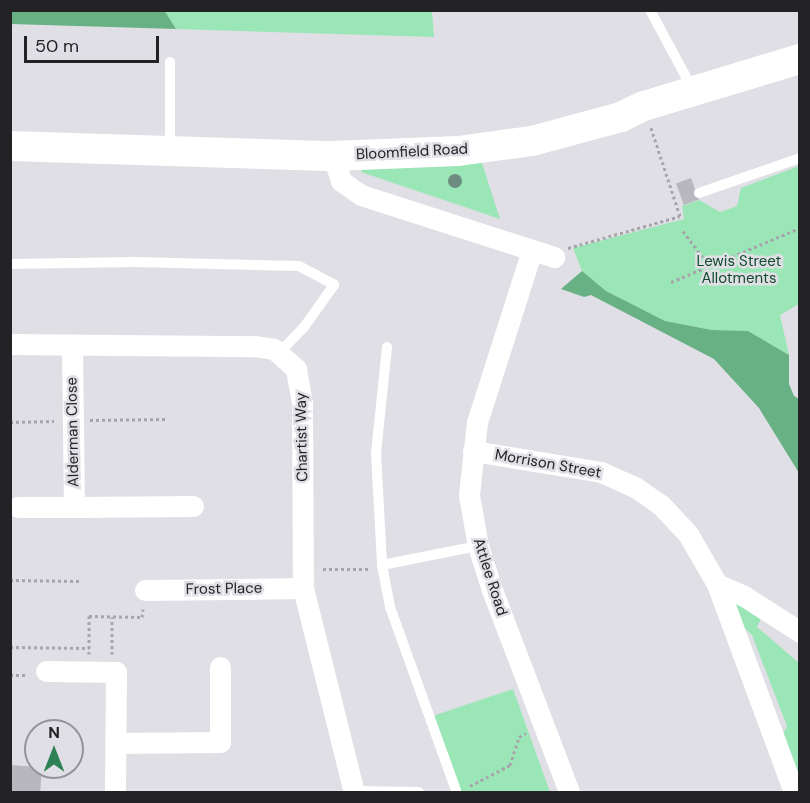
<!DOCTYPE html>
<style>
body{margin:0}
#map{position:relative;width:810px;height:803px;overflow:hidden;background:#dfdfe5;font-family:"DM Sans",sans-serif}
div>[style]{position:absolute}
.green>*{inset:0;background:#9be6b7}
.forest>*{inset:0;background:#67b184}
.building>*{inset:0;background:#b7b7bd;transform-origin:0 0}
.path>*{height:3px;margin-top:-1.5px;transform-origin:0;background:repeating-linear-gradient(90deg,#a5a5aa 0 3px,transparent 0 6px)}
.lane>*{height:10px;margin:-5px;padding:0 5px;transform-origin:5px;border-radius:5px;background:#fff}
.street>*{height:21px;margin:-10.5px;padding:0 10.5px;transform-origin:10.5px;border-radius:10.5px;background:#fff}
.secondary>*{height:30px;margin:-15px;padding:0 15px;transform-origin:15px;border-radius:15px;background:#fff}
.trees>*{width:14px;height:14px;margin:-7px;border-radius:50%;background:#6e8d80}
span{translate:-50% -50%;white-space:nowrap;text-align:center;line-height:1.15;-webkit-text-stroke:5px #dfdfe5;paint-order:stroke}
.street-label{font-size:15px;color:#232225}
.park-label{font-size:15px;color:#114a2d}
.frame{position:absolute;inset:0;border:12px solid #232225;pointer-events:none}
.north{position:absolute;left:24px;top:719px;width:60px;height:60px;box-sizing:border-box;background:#dfdfe5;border:2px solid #949398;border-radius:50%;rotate:0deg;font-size:16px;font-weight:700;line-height:24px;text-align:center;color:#232225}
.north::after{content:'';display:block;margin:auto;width:21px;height:27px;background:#2d8154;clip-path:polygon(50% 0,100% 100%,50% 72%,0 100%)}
.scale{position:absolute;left:24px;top:36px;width:135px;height:27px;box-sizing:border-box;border:3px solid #232225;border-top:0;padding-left:8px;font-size:18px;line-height:21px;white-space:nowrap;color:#232225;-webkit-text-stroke:4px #dfdfe5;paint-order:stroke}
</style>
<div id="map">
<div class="green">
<i style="clip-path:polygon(164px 11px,432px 11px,434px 37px,176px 29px)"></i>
<i style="clip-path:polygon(481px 160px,500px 219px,361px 172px,362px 169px)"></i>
<i style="clip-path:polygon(799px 166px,799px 304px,780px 315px,789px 355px,748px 331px,712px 330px,665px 321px,606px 291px,582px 271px,573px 248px,684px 219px,682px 206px,699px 200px,720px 212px,737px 206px,741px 188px)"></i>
<i style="clip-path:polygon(735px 602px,762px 616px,757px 627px,799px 663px,799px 783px,782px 736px,787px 726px,752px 635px,742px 626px)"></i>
<i style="clip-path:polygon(513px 689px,550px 792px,457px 792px,430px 717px)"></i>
</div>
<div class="forest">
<i style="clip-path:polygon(164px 10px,176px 29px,11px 24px,11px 11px)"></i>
<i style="clip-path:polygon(582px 271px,606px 291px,665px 321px,712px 330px,748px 331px,789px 355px,789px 384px,794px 396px,799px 399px,799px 473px,759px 408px,714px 359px,591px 295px,584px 297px,561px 289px)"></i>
</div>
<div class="building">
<i style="left:691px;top:178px;width:23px;height:16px;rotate:70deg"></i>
<i style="left:10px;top:765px;width:32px;height:27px;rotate:4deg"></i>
</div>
<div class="path">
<i style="left:683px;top:231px;width:45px;rotate:53.1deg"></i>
<i style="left:568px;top:248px;width:116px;rotate:-15.9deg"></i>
<i style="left:680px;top:216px;width:93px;rotate:-108.2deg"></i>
<i style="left:671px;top:282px;width:140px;rotate:-22.7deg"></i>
<i style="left:90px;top:420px;width:77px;rotate:-0.7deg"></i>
<i style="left:10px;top:422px;width:44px;rotate:-1.3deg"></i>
<i style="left:323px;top:569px;width:47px"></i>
<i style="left:10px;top:580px;width:70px;rotate:0.8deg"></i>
<i style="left:10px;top:647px;width:79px;rotate:0.7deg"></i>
<i style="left:89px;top:654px;width:38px;rotate:-90deg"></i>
<i style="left:89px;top:616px;width:53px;rotate:1.1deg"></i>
<i style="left:142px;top:617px;width:8px;rotate:-83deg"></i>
<i style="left:112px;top:654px;width:37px;rotate:-90deg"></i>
<i style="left:10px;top:675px;width:17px"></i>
<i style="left:470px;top:786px;width:45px;rotate:-27.7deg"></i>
<i style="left:510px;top:765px;width:29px;rotate:-72deg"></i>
<i style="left:519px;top:737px;width:8px;rotate:-30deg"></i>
</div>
<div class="lane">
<i style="left:650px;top:10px;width:91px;rotate:61.7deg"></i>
<i style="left:170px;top:149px;width:87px;rotate:-90deg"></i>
<i style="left:699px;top:193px;width:107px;rotate:-19.1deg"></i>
<i style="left:10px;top:264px;width:125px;rotate:-0.9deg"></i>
<i style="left:135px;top:262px;width:164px;rotate:1.4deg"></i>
<i style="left:299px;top:266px;width:40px;rotate:28deg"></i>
<i style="left:334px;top:285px;width:52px;rotate:125.5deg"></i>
<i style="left:304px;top:327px;width:35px;rotate:134deg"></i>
<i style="left:387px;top:347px;width:107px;rotate:95.9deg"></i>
<i style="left:376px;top:453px;width:112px;rotate:86.9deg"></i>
<i style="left:382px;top:565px;width:98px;rotate:-11.2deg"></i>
<i style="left:382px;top:565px;width:43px;rotate:79.2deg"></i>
<i style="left:390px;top:607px;width:195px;rotate:70.2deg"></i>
<i style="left:354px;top:791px;width:65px;rotate:0.9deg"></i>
</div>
<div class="street">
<i style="left:333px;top:156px;width:26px;rotate:72deg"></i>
<i style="left:341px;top:181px;width:24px;rotate:35deg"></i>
<i style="left:361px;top:195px;width:203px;rotate:17.8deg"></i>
<i style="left:532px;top:250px;width:181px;rotate:107.7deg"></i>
<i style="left:477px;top:422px;width:73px;rotate:96.3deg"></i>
<i style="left:469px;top:495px;width:52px;rotate:80deg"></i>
<i style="left:478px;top:546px;width:46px;rotate:72.3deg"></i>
<i style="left:492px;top:590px;width:216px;rotate:69.1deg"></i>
<i style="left:10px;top:344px;width:245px;rotate:0.5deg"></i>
<i style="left:255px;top:346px;width:19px;rotate:9deg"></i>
<i style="left:274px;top:349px;width:30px;rotate:42deg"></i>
<i style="left:296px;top:369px;width:36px;rotate:80deg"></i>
<i style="left:302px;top:404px;width:184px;rotate:89.7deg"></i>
<i style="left:303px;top:588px;width:210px;rotate:76deg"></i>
<i style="left:72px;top:346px;width:161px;rotate:89.3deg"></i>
<i style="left:74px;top:507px;width:119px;rotate:-0.5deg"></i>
<i style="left:473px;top:451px;width:130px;rotate:9.3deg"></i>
<i style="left:601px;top:472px;width:37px;rotate:24deg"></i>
<i style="left:635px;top:487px;width:32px;rotate:35deg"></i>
<i style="left:661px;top:505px;width:40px;rotate:47deg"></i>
<i style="left:688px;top:534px;width:58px;rotate:59.9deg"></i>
<i style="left:717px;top:584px;width:222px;rotate:69.7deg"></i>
<i style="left:18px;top:507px;width:56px"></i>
<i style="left:717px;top:584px;width:30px;rotate:24deg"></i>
<i style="left:744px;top:596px;width:67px;rotate:32.7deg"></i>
<i style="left:145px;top:590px;width:158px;rotate:-0.7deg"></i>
<i style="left:46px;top:671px;width:70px;rotate:0.8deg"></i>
<i style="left:116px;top:672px;width:120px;rotate:90.5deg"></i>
<i style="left:116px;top:743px;width:104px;rotate:-0.6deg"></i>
<i style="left:220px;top:742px;width:75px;rotate:-90deg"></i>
</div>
<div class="secondary">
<i style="left:10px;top:146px;width:323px;rotate:1.8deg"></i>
<i style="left:333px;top:156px;width:125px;rotate:-2.3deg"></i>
<i style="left:458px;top:151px;width:75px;rotate:-7.7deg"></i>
<i style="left:532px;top:141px;width:92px;rotate:-15.1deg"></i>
<i style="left:621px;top:117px;width:25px;rotate:-26deg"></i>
<i style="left:644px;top:106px;width:163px;rotate:-16.8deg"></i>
</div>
<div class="trees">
<i style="left:455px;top:181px"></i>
</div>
<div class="street-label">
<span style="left:412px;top:152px;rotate:-3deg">Bloomfield Road</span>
<span style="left:73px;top:432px;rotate:-91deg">Alderman Close</span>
<span style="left:302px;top:437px;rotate:-91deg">Chartist Way</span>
<span style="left:548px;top:464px;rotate:10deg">Morrison Street</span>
<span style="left:490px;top:577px;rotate:72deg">Attlee Road</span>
<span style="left:224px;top:589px;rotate:-1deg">Frost Place</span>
</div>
<div class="park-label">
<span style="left:739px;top:270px">Lewis Street<br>Allotments</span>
</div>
<div class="frame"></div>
<div class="north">N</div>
<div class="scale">50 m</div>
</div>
